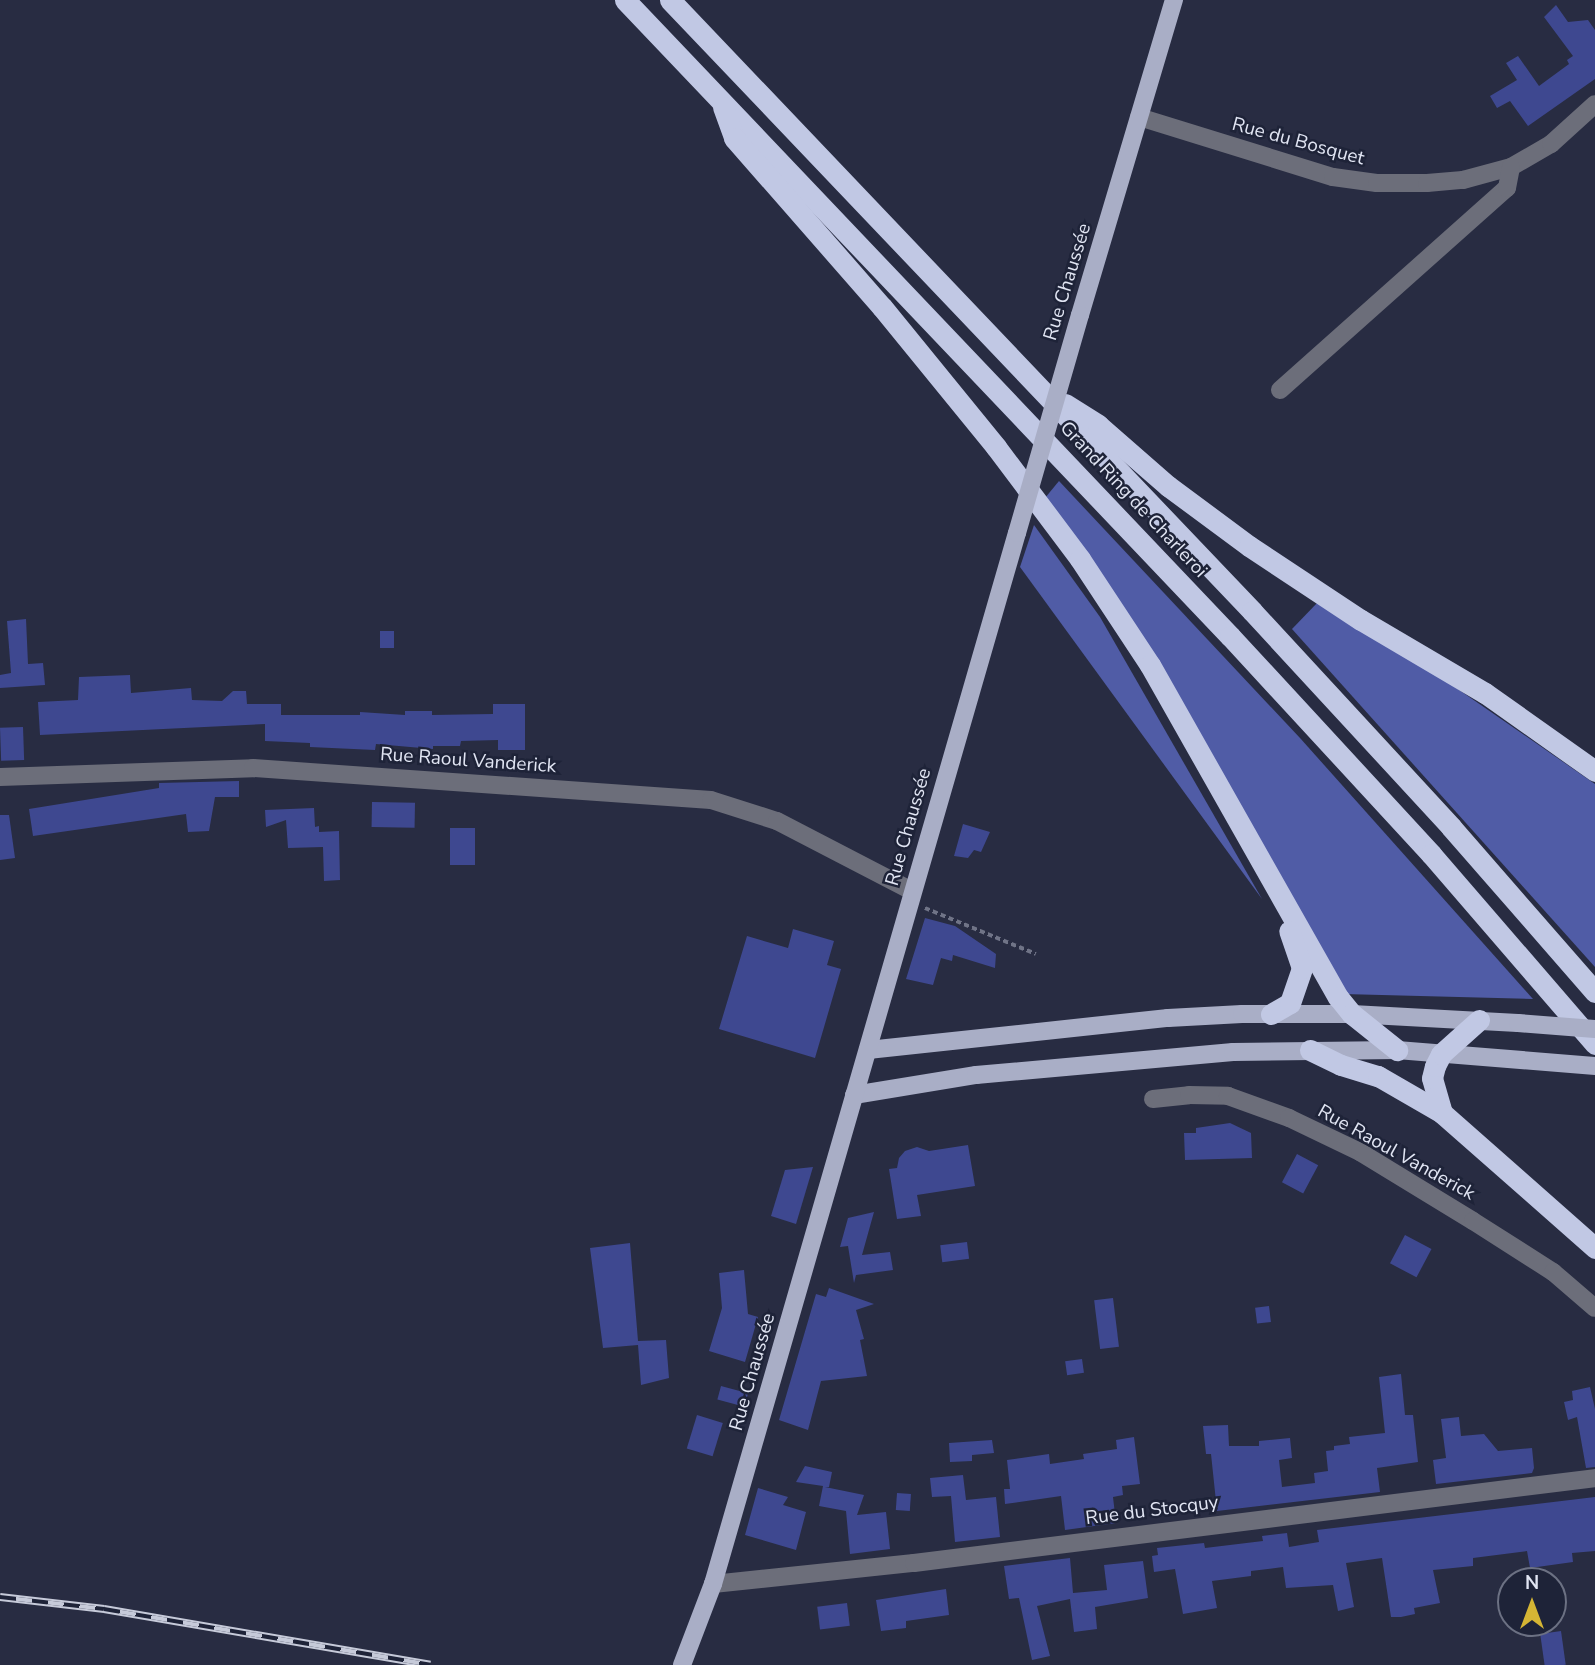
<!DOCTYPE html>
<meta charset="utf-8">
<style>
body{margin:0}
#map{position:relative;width:1595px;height:1665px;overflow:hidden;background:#282c42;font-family:"Nunito Sans",sans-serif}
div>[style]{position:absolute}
.forest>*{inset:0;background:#505ca6}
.building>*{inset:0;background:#3e4890;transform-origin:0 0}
.path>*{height:3.5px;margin-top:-1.75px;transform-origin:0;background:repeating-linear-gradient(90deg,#707487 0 5px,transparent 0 8.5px)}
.minor>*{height:18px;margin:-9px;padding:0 9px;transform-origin:9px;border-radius:9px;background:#6c6e7a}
.major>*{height:18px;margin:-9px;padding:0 9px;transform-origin:9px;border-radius:9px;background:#a9aec6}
.highway>*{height:21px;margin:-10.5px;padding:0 10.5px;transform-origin:10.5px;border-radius:10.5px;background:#c1c8e4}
.rail>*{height:8px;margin-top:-4px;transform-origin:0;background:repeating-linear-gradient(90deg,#1e2338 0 16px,#c6cad9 0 32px);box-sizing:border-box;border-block:2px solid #c6cad9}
.major-bridge>*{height:18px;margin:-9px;padding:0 9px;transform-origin:9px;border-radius:9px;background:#a9aec6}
span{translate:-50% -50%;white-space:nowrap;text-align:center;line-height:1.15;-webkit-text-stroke:5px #1e2338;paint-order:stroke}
.street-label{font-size:19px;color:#e1e5f3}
.north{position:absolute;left:1497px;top:1567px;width:70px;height:70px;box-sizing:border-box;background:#1e2338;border:2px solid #6c7183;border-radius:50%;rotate:0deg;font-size:19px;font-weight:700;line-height:28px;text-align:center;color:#e1e5f3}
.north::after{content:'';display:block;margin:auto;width:24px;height:32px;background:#d5b534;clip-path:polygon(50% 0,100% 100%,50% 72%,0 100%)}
</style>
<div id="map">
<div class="forest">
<i style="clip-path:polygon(1059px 481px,1300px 738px,1533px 999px,1343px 994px,1045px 498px)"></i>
<i style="clip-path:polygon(1034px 525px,1100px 617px,1262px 899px,1020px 567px)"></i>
<i style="clip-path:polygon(1319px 601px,1426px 667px,1595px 784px,1595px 967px,1292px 629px)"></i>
</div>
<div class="building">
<i style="clip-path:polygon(1556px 5px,1568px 22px,1588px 20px,1595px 30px,1595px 79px,1528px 126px,1510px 101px,1497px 108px,1490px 96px,1517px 80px,1506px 63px,1518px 56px,1539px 86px,1569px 64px,1567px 60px,1573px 56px,1544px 17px)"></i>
<i style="clip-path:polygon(26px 619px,28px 664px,43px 663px,45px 685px,0 688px,0 675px,11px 673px,7px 621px)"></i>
<i style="left:380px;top:631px;width:14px;height:17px"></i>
<i style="clip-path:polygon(130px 675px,131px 693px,191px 688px,192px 700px,222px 701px,233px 691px,246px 691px,247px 704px,281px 704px,281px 715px,360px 715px,360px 712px,405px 715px,405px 711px,432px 711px,432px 715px,493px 714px,493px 704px,525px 704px,525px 750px,498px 750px,498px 740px,461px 741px,460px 746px,433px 746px,433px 749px,376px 744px,375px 750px,310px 747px,310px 743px,265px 741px,265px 724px,40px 735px,38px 702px,78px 700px,79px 677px)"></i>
<i style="left:23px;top:727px;width:33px;height:23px;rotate:88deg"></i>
<i style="clip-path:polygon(239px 781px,239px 797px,215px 797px,209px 831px,188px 832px,186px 814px,33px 836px,29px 809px,159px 788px,159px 783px)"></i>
<i style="left:372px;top:802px;width:43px;height:25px;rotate:1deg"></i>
<i style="clip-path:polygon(314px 808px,315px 827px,319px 826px,319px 832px,339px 831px,340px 880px,324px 881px,323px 847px,288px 848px,286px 820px,266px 827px,265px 810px)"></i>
<i style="clip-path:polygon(0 815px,9px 815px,15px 858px,0 860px)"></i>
<i style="clip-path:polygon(963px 824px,990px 832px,981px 852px,974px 850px,968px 858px,954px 856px)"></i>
<i style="left:475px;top:828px;width:37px;height:25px;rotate:90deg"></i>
<i style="clip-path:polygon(925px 918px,955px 926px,996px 954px,995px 968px,953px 955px,952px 961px,941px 958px,933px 985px,906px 979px)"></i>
<i style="clip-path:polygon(793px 929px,834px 941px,827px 965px,841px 969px,815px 1058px,719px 1029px,747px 936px,788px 948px)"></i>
<i style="clip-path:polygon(1230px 1123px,1251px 1133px,1252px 1158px,1185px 1160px,1184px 1133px,1196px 1133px,1196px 1128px)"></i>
<i style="clip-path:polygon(968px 1145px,975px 1186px,917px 1195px,921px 1216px,897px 1219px,889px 1169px,897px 1168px,899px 1158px,905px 1151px,917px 1147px,929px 1151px)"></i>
<i style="left:1297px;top:1154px;width:24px;height:32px;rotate:28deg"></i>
<i style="clip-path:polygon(813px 1167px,796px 1224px,771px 1216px,785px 1170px)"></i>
<i style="clip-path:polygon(874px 1212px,862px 1255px,890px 1252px,893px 1270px,856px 1275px,854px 1283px,848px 1246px,840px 1247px,848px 1218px)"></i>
<i style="left:1405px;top:1235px;width:30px;height:32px;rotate:28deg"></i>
<i style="left:967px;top:1242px;width:17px;height:27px;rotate:83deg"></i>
<i style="clip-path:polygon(630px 1243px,638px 1341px,666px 1340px,669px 1378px,641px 1385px,638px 1345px,603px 1348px,590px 1248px)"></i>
<i style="clip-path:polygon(744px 1270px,748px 1314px,758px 1317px,745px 1362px,709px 1351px,722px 1308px,719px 1273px)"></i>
<i style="clip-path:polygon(829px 1288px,874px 1304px,856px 1310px,864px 1339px,860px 1340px,867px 1376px,821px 1381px,808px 1430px,779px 1420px,816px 1294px,826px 1297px)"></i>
<i style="left:1113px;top:1298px;width:49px;height:19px;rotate:83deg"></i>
<i style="left:1269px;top:1306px;width:16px;height:14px;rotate:83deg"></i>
<i style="left:1082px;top:1359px;width:14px;height:17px;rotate:82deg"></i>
<i style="clip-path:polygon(1401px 1374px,1405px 1415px,1413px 1415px,1418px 1462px,1377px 1468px,1380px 1492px,1217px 1511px,1211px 1454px,1206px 1454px,1203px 1426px,1228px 1425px,1229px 1446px,1259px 1446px,1259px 1441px,1290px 1438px,1292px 1458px,1279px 1460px,1282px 1487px,1315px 1483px,1314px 1473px,1328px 1471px,1326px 1451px,1334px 1450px,1334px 1446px,1350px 1444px,1349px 1437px,1385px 1433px,1379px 1377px)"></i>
<i style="left:721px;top:1386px;width:28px;height:14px;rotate:15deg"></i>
<i style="clip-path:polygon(1590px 1387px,1595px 1409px,1595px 1467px,1586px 1468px,1577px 1417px,1568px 1420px,1564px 1402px,1573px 1400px,1572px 1391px)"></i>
<i style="left:697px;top:1415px;width:27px;height:35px;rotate:17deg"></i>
<i style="clip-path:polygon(1459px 1417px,1461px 1436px,1484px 1434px,1498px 1451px,1532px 1448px,1534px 1468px,1532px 1473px,1436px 1484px,1433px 1460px,1446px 1458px,1441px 1419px)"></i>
<i style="clip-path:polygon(1134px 1437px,1140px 1484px,1122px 1486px,1123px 1495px,1113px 1497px,1116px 1523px,1065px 1530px,1061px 1496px,1005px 1504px,1004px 1489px,1010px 1489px,1007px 1460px,1049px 1454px,1050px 1464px,1084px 1459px,1083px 1454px,1117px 1449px,1116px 1440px)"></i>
<i style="clip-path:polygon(992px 1440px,994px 1453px,972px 1455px,972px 1461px,950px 1462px,949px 1443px)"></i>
<i style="clip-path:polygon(805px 1466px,832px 1472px,829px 1487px,825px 1487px,864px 1495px,857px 1515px,886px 1512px,890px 1549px,850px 1554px,846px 1511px,819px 1506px,823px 1486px,796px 1482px)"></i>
<i style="clip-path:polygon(963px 1475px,966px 1500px,996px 1497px,1000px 1537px,955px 1542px,951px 1496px,932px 1497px,930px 1478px)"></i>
<i style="clip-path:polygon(758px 1488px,788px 1497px,783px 1505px,806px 1512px,796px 1550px,745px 1535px)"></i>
<i style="left:897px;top:1493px;width:14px;height:17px;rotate:4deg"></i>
<i style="clip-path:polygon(1595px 1497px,1595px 1551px,1572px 1553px,1573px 1562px,1530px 1568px,1527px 1551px,1473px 1558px,1473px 1566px,1433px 1570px,1440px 1603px,1414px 1608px,1415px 1614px,1401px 1617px,1391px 1617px,1382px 1558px,1346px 1563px,1354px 1607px,1338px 1611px,1333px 1585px,1286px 1588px,1283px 1567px,1251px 1571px,1251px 1576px,1212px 1581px,1217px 1608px,1183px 1614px,1175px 1569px,1154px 1572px,1152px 1556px,1158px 1555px,1157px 1548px,1204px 1543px,1205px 1548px,1263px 1541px,1262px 1536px,1287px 1533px,1289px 1547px,1319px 1542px,1317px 1530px)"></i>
<i style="clip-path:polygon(1070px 1558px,1073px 1593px,1107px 1590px,1104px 1565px,1143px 1561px,1148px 1598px,1095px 1607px,1097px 1629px,1074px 1632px,1070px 1599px,1037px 1606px,1050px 1656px,1032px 1660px,1019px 1598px,1009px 1599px,1004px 1566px)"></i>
<i style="clip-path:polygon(946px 1589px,949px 1615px,906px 1621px,906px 1628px,881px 1631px,876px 1600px)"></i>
<i style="left:847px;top:1603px;width:23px;height:30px;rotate:83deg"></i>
<i style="left:1561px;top:1631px;width:34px;height:21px;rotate:82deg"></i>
</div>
<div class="path">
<i style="left:925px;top:908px;width:120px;rotate:22.5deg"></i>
</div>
<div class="minor">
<i style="left:1139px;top:117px;width:203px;rotate:17.2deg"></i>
<i style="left:1333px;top:177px;width:44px;rotate:7.8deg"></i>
<i style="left:1377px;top:183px;width:50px"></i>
<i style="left:1427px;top:183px;width:36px;rotate:-5deg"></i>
<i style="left:1463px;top:180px;width:50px;rotate:-15.2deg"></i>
<i style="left:1511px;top:167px;width:46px;rotate:-29.9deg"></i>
<i style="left:1551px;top:144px;width:59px;rotate:-42.3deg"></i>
<i style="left:1280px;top:390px;width:304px;rotate:-41.7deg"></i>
<i style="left:1507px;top:188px;width:21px;rotate:-79deg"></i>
<i style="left:0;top:777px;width:253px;rotate:-2deg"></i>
<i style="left:253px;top:768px;width:459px;rotate:4deg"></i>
<i style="left:711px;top:800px;width:69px;rotate:17.7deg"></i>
<i style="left:777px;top:821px;width:152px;rotate:27.4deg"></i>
<i style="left:1153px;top:1099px;width:36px;rotate:-6deg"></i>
<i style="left:1189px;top:1095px;width:39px;rotate:1deg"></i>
<i style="left:1228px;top:1096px;width:65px;rotate:19.8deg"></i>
<i style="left:1289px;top:1118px;width:79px;rotate:25.6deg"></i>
<i style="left:1360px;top:1152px;width:132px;rotate:31.4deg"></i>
<i style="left:1473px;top:1221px;width:95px;rotate:32.5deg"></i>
<i style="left:1553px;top:1272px;width:55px;rotate:40.6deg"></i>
<i style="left:713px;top:1584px;width:202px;rotate:-6deg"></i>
<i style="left:914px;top:1563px;width:686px;rotate:-7.11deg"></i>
</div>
<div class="major">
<i style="left:1080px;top:315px;width:329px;rotate:-73.4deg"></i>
<i style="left:868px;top:1050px;width:302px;rotate:-6.1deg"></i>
<i style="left:1168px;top:1018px;width:74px;rotate:-3.1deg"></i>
<i style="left:1242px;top:1014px;width:110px"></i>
<i style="left:1352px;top:1014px;width:166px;rotate:3.1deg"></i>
<i style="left:854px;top:1095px;width:124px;rotate:-9.3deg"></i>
<i style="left:976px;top:1075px;width:258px;rotate:-5.1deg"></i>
<i style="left:1233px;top:1052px;width:164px;rotate:-0.7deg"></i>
<i style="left:1397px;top:1050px;width:199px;rotate:4.6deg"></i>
<i style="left:682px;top:1665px;width:87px;rotate:-69.1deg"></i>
<i style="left:713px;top:1584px;width:1094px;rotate:-73.87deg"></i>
</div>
<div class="highway">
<i style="left:625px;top:0;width:878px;rotate:46.43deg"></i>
<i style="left:1230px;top:636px;width:297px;rotate:47.3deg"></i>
<i style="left:1431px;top:854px;width:251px;rotate:49.2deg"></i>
<i style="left:670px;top:0;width:844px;rotate:46.39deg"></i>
<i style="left:1252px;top:611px;width:294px;rotate:47.3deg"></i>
<i style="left:1451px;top:827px;width:219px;rotate:48.9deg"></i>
<i style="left:723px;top:107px;width:33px;rotate:70deg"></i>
<i style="left:734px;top:138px;width:225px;rotate:48.8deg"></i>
<i style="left:882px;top:307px;width:181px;rotate:50.8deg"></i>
<i style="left:996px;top:447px;width:140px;rotate:53.1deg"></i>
<i style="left:1080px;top:559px;width:127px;rotate:56.6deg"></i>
<i style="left:1150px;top:665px;width:382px;rotate:60.5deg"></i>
<i style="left:1338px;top:997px;width:22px;rotate:51deg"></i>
<i style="left:1352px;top:1014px;width:58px;rotate:38.7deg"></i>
<i style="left:1065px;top:404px;width:39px;rotate:32deg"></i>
<i style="left:1098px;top:425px;width:93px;rotate:41.1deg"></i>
<i style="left:1168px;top:486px;width:101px;rotate:36.5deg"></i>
<i style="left:1249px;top:546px;width:134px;rotate:33.5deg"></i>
<i style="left:1361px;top:620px;width:144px;rotate:30.5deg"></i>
<i style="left:1485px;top:693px;width:135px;rotate:35.3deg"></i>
<i style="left:1271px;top:1014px;width:22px;rotate:-30deg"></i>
<i style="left:1290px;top:1003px;width:37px;rotate:-71deg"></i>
<i style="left:1302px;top:968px;width:39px;rotate:-109deg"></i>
<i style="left:1310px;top:1050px;width:34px;rotate:26deg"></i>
<i style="left:1341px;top:1065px;width:39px;rotate:17deg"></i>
<i style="left:1378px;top:1076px;width:74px;rotate:30deg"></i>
<i style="left:1442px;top:1113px;width:204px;rotate:41.4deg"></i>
<i style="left:1442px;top:1113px;width:36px;rotate:-106deg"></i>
<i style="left:1432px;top:1078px;width:12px;rotate:-76deg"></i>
<i style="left:1435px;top:1066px;width:13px;rotate:-63deg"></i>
<i style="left:1441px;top:1054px;width:51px;rotate:-41.8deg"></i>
</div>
<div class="rail">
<i style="left:0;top:1597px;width:105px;rotate:6.6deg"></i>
<i style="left:104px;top:1609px;width:331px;rotate:9.7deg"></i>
</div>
<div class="major-bridge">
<i style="left:1017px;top:533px;width:227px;rotate:-73.9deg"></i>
<i style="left:1518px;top:1023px;width:77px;rotate:4.5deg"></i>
</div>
<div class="street-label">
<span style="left:1298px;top:142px;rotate:15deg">Rue du Bosquet</span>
<span style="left:1068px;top:282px;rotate:-73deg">Rue Chaussée</span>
<span style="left:1133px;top:500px;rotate:47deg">Grand Ring de Charleroi</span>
<span style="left:468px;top:761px;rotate:4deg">Rue Raoul Vanderick</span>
<span style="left:909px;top:827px;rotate:-74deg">Rue Chaussée</span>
<span style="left:1396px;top:1153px;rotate:29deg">Rue Raoul Vanderick</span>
<span style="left:753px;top:1372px;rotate:-74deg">Rue Chaussée</span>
<span style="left:1152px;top:1511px;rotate:-7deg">Rue du Stocquy</span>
</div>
<div class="north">N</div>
</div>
